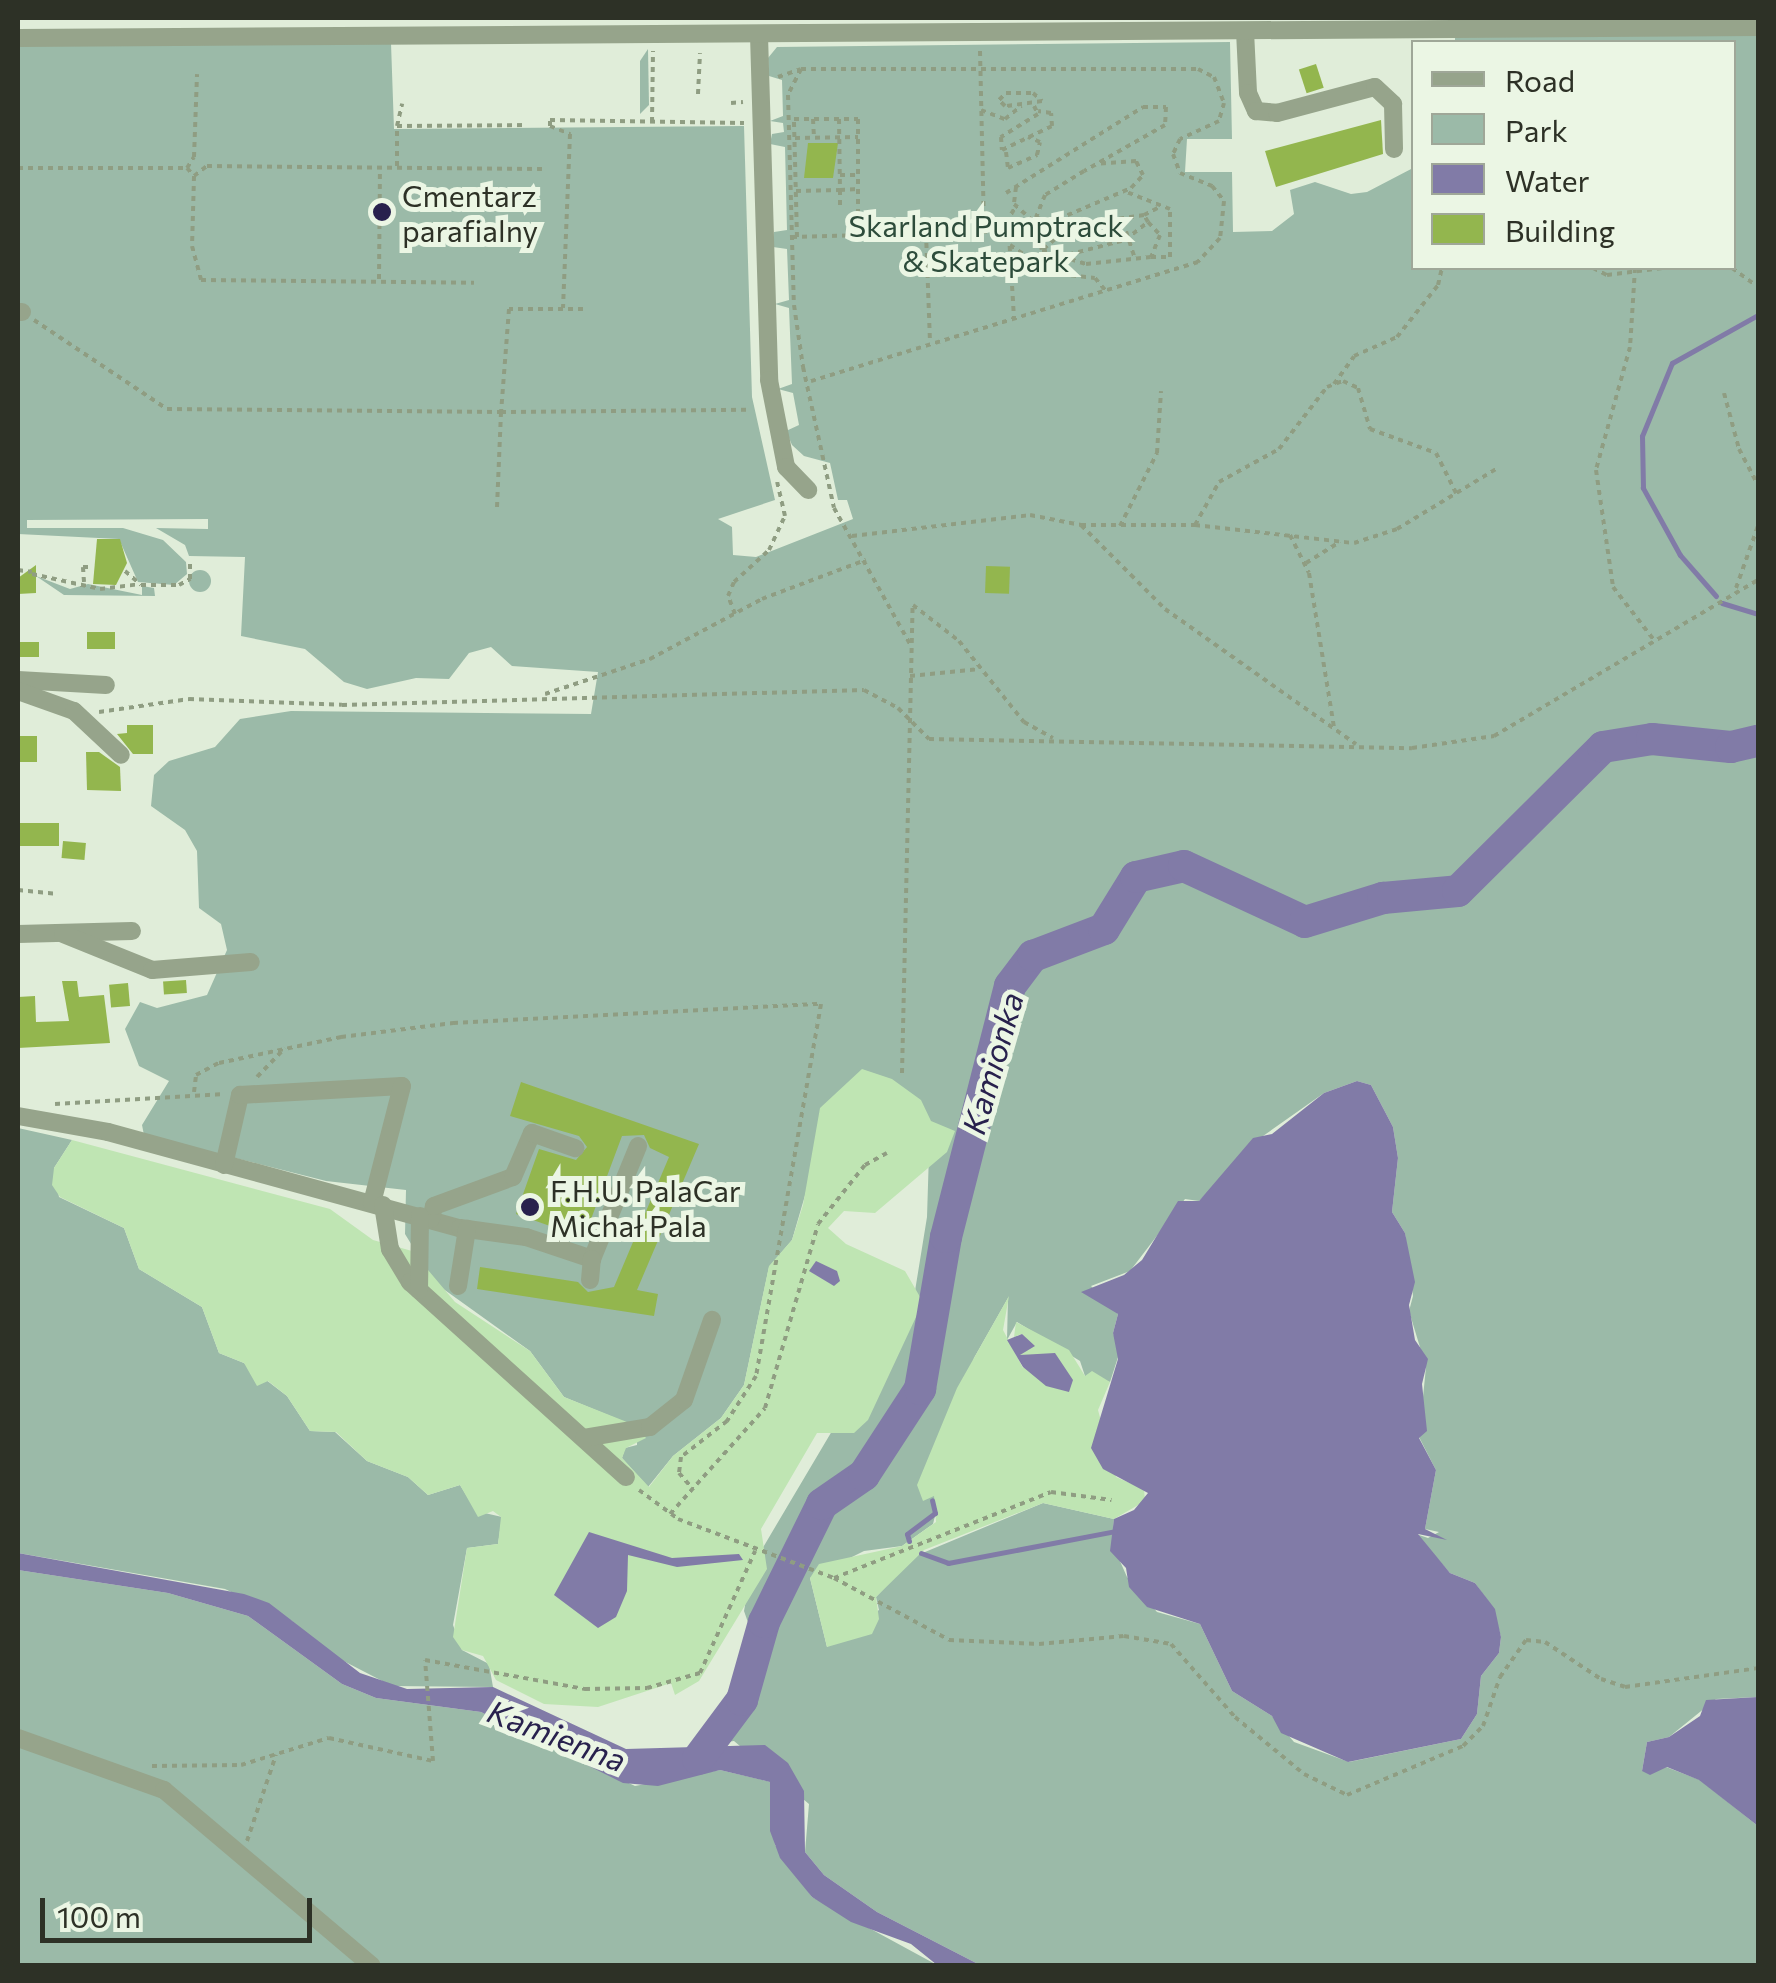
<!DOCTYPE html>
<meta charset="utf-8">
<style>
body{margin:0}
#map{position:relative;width:1776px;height:1983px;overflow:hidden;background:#e0edd9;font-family:Commissioner,sans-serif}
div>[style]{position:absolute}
.green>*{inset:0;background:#9bbaa8}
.round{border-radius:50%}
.sand>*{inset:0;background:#bfe5b3}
.water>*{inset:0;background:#817ba7}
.stream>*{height:5px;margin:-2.5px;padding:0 2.5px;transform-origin:2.5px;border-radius:2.5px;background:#817ba7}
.river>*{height:32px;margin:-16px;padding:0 16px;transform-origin:16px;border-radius:16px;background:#817ba7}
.building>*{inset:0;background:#93b64e;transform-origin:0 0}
.path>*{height:4px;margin-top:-2px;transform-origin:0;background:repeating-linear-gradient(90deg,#8f9d82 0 5px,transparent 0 10px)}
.minor>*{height:18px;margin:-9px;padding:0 9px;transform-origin:9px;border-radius:9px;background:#96a48b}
.dots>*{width:28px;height:28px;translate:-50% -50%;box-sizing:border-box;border:5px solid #ebf6e4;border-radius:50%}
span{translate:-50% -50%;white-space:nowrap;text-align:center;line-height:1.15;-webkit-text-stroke:10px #ebf6e4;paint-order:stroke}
.poi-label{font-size:30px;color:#2d3126}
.left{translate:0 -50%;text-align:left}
.park-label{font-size:30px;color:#2d4c3b}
.water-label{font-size:32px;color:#28214d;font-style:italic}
.frame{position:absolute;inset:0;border:20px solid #2d3126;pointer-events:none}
.legend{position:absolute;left:1411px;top:40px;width:325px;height:230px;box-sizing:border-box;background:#ebf6e4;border:2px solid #9fa798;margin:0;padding:12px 18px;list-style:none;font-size:30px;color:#2d3126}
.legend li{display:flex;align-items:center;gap:20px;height:50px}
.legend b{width:50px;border:2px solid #9fa798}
.scale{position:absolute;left:40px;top:1898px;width:272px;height:45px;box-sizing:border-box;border:5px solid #2d3126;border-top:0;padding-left:12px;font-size:30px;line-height:35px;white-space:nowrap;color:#2d3126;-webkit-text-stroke:8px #ebf6e4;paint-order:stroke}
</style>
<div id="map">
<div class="green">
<i style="clip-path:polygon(evenodd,1455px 18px,1592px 18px,1592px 30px,1663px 29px,1659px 18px,1758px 18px,1758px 1697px,1716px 1699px,1669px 1737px,1647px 1742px,1642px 1771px,1666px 1767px,1700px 1780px,1758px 1826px,1758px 1965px,980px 1965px,877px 1912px,824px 1875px,805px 1852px,809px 1804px,734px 1741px,720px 1743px,761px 1664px,765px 1638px,776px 1635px,751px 1631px,744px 1611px,752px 1566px,915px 1291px,927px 1217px,930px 1121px,813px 1168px,792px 1240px,769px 1267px,744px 1385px,721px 1418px,673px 1456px,648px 1487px,622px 1458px,625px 1448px,637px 1445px,637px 1427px,564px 1397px,530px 1351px,435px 1283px,405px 1234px,406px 1190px,326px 1181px,144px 1135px,142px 1125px,169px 1081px,139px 1066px,125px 1029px,140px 1002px,157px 1008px,207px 995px,227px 950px,221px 924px,199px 908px,197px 851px,185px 830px,151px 806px,154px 775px,169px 761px,215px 747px,240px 719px,291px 711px,591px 714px,598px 672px,512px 666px,491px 647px,469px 653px,449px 679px,416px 678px,367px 689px,344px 682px,305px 649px,241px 636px,245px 557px,189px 556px,185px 545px,156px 528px,208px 529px,208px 519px,27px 520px,27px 528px,123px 528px,163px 540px,186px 562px,187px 574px,174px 585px,138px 582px,119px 539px,18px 534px,18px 46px,391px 43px,394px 129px,744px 126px,752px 397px,775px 500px,718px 519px,732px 527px,733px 555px,756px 557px,853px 519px,847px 500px,838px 500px,830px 463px,804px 456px,792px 445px,786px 431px,799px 425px,793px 393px,778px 389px,792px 384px,789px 308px,775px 304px,789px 300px,787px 249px,773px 247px,774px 232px,787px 230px,785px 147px,770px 144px,772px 134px,784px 132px,783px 123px,770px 121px,783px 116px,782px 80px,769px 76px,768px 58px,777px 47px,1230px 42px,1232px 139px,1187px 139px,1185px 172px,1232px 172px,1233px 232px,1272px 231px,1294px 214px,1290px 190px,1315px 182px,1351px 194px,1367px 192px,1413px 168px,1414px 268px,1734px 268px,1734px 42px,1455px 42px,1455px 18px,1357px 1081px,1371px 1085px,1393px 1127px,1398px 1158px,1392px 1212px,1405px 1233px,1413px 1296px,1409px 1311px,1426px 1367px,1419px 1437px,1436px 1470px,1425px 1529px,1439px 1532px,1428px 1538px,1416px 1534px,1450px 1573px,1475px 1583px,1493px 1608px,1501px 1637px,1499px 1653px,1481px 1676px,1477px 1714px,1461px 1739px,1349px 1762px,1294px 1742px,1272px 1716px,1232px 1691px,1200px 1624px,1157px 1612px,1127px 1577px,1112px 1543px,1114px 1519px,1043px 1503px,913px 1557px,876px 1597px,879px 1610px,827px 1647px,810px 1578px,864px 1551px,902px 1546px,933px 1524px,974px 1358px,1008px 1298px,1007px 1340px,1017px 1322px,1080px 1361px,1085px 1376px,1110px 1382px,1120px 1351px,1113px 1333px,1118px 1314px,1091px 1286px,1130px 1271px,1185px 1199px,1199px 1201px,1263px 1136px,1324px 1093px,1357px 1081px)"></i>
<i style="clip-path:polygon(648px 49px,649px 105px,640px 114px,640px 61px)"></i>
<i class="round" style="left:189px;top:570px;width:22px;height:22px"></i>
<i style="clip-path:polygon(36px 576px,70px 589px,88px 584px,142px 595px,142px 586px,154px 588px,155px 596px,64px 595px)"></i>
<i style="clip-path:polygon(18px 1128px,72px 1140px,54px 1168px,59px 1197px,124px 1228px,139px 1269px,202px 1307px,219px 1353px,244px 1363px,287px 1396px,310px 1431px,335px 1432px,367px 1461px,408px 1477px,428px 1495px,460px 1485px,476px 1511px,502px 1517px,498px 1544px,467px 1548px,453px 1625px,462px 1650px,489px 1664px,493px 1687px,392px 1686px,330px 1654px,292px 1621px,225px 1589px,18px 1553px)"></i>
<i style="clip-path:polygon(18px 1570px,168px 1593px,248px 1616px,342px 1684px,376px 1698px,481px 1712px,635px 1786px,720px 1770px,771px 1782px,775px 1845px,812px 1897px,937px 1965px,381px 1965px,192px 1804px,18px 1734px)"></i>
<i style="clip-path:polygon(18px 1745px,157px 1793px,364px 1965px,18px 1965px)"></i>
</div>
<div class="sand">
<i style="clip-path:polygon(862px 1069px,892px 1079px,921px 1100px,931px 1121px,955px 1131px,947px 1152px,875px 1213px,844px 1211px,828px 1228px,846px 1244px,905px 1271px,923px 1302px,868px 1420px,854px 1433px,817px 1433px,761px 1529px,767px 1569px,699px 1681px,675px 1695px,671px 1683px,598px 1707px,544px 1704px,496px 1680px,483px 1656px,462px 1650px,453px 1637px,467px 1548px,498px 1544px,501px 1517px,493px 1511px,478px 1517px,460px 1485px,428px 1495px,408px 1477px,367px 1461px,336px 1432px,310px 1431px,287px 1396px,268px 1381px,257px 1386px,244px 1363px,219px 1353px,202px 1307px,139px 1269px,124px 1228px,60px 1197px,52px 1185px,54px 1168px,72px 1140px,330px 1209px,373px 1240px,412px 1251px,455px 1302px,530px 1351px,564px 1397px,637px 1426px,646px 1438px,626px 1448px,622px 1458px,649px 1487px,673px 1456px,721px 1418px,744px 1385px,769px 1266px,792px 1240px,803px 1205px,820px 1108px)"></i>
<i style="clip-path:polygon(1009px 1296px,1003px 1330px,1023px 1368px,1034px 1359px,1020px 1355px,1026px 1342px,1022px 1334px,1014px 1337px,1016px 1322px,1069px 1350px,1085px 1376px,1092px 1371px,1110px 1382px,1098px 1410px,1116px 1477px,1144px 1489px,1145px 1501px,1114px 1519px,1043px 1503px,924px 1550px,876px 1597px,879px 1619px,872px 1634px,827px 1647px,810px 1578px,819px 1564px,902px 1546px,936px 1522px,934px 1496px,923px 1501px,917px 1485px,957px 1388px)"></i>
</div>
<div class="water">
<i style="clip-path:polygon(1357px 1081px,1371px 1085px,1393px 1127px,1398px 1158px,1392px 1212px,1405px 1233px,1415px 1282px,1409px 1305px,1415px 1340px,1428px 1359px,1422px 1384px,1427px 1431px,1419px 1438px,1436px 1470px,1425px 1529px,1447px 1540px,1418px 1534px,1450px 1573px,1475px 1583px,1495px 1609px,1501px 1637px,1499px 1653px,1481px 1676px,1477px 1714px,1461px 1739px,1348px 1762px,1281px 1733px,1272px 1716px,1232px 1691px,1200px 1624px,1147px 1607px,1129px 1587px,1126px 1568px,1110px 1551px,1114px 1519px,1134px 1510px,1148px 1493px,1103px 1469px,1091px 1448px,1118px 1359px,1113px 1333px,1118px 1314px,1081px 1292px,1124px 1275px,1142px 1260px,1178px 1201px,1199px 1201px,1253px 1138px,1272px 1134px,1324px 1093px)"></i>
<i style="clip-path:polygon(816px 1261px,837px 1271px,840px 1281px,834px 1286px,809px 1271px)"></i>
<i style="clip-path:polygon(1022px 1334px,1035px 1346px,1020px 1355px,1055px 1353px,1073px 1380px,1069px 1392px,1046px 1386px,1023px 1367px,1007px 1340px)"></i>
<i style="clip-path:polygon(589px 1532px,672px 1558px,739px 1554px,743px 1560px,677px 1567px,628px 1555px,627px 1591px,616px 1617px,598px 1628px,554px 1595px)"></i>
<i style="clip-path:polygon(18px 1553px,244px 1594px,269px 1603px,360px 1673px,407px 1689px,493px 1687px,626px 1749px,765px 1745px,788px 1763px,804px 1791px,805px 1852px,824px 1875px,877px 1912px,980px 1965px,937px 1965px,911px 1944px,851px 1922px,812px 1897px,780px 1858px,770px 1831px,770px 1782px,720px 1770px,658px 1786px,623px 1783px,481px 1712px,376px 1698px,342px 1684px,248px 1616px,168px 1593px,18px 1570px)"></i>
<i style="clip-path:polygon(1758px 1697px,1758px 1826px,1699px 1780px,1667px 1767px,1650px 1775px,1642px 1771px,1647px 1742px,1669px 1737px,1700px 1716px,1706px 1700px)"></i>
</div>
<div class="stream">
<i style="left:1716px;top:596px;width:55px;rotate:-131.3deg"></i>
<i style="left:1680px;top:555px;width:77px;rotate:-118.9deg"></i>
<i style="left:1643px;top:488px;width:52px;rotate:-91.1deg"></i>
<i style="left:1642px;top:436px;width:79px;rotate:-67.7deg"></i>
<i style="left:1672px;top:363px;width:98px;rotate:-29.2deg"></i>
<i style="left:1722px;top:603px;width:38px;rotate:17deg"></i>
<i style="left:909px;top:1541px;width:7px;rotate:-106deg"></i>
<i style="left:907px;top:1534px;width:35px;rotate:-37deg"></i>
<i style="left:935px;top:1513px;width:13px;rotate:-103deg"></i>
<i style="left:921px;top:1553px;width:29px;rotate:20deg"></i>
<i style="left:948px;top:1563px;width:170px;rotate:-10.8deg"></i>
</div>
<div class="river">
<i style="left:698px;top:1759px;width:74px;rotate:-53.3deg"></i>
<i style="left:742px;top:1700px;width:81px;rotate:-74.2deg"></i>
<i style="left:764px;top:1622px;width:131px;rotate:-63.8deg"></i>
<i style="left:822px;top:1504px;width:51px;rotate:-34.6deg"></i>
<i style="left:864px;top:1475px;width:103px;rotate:-56.9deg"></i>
<i style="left:920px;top:1389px;width:154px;rotate:-80.3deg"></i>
<i style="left:946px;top:1237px;width:259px;rotate:-75.7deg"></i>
<i style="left:1010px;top:986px;width:38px;rotate:-53deg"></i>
<i style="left:1033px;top:956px;width:76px;rotate:-20.8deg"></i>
<i style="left:1104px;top:929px;width:61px;rotate:-58.4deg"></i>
<i style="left:1136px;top:877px;width:49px;rotate:-12.9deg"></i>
<i style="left:1184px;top:866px;width:133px;rotate:24.8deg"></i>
<i style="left:1305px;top:922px;width:82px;rotate:-17.1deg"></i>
<i style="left:1383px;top:898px;width:75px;rotate:-5.3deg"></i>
<i style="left:1458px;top:891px;width:204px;rotate:-44.8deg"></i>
<i style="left:1603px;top:747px;width:50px;rotate:-9.3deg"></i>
<i style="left:1652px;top:739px;width:79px;rotate:5.8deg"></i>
<i style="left:1731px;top:747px;width:28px;rotate:-13deg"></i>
</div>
<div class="building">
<i style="left:1316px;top:64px;width:25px;height:18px;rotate:72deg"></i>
<i style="clip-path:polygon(1381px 120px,1383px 154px,1276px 187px,1265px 151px)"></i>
<i style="clip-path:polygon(808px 143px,838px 143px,833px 178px,804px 178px)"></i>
<i style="clip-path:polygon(97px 539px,120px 539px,127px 563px,116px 585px,93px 584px)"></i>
<i style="clip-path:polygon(36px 565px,36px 593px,18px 594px,18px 578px)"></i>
<i style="left:986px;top:566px;width:24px;height:27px;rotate:2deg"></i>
<i style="left:87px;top:632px;width:28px;height:17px"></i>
<i style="left:18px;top:642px;width:21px;height:15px"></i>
<i style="clip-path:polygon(127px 725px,153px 725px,153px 754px,133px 754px,117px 734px,127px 733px)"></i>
<i style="left:18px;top:736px;width:19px;height:26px"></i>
<i style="clip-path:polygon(86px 752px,99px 752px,120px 767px,121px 791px,87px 790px)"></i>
<i style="left:18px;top:823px;width:41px;height:23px"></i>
<i style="left:63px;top:841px;width:23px;height:17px;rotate:5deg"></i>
<i style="left:186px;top:980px;width:13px;height:23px;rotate:86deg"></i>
<i style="clip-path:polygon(62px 981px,77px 981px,79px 997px,104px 995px,110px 1043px,18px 1048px,18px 997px,35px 996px,36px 1022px,69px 1021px)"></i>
<i style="left:128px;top:983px;width:23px;height:19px;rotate:85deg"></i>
<i style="clip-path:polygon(521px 1082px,699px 1144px,637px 1290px,658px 1294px,654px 1316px,477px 1289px,480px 1267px,578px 1282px,588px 1292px,614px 1287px,669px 1157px,650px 1148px,644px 1135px,622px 1136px,584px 1238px,516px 1214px,539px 1149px,576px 1160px,587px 1147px,579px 1136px,510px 1116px)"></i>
</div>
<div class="path">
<i style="left:980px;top:51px;width:180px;rotate:88.7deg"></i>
<i style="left:801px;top:69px;width:29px;rotate:117deg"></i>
<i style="left:788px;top:95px;width:210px;rotate:88.4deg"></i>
<i style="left:794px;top:305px;width:63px;rotate:81.7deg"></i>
<i style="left:803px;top:367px;width:144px;rotate:77.6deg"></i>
<i style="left:834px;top:508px;width:158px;rotate:60.8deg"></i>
<i style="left:778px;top:77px;width:24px;rotate:-19deg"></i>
<i style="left:801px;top:69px;width:397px"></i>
<i style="left:1198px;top:69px;width:18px;rotate:27deg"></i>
<i style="left:1214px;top:77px;width:28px;rotate:69deg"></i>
<i style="left:1224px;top:103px;width:19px;rotate:106deg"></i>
<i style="left:1219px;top:121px;width:43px;rotate:155.2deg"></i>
<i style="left:1180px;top:139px;width:17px;rotate:115deg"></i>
<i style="left:1173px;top:154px;width:20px;rotate:70deg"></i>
<i style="left:1180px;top:173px;width:35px;rotate:22deg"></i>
<i style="left:1212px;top:186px;width:19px;rotate:51deg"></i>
<i style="left:1224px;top:201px;width:37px;rotate:96deg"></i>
<i style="left:1220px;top:238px;width:33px;rotate:133deg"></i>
<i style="left:1198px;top:262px;width:405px;rotate:162.9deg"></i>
<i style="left:1006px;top:93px;width:27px"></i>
<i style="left:1033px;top:93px;width:12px;rotate:42deg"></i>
<i style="left:1042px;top:101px;width:37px;rotate:172deg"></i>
<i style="left:1005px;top:106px;width:8px;rotate:-135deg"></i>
<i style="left:999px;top:100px;width:10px;rotate:-45deg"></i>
<i style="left:698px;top:94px;width:41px;rotate:-87.2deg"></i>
<i style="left:731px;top:103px;width:12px;rotate:-5deg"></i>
<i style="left:1034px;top:106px;width:9px;rotate:63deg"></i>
<i style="left:1038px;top:114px;width:44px;rotate:148.1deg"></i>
<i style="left:1001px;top:137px;width:13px;rotate:86deg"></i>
<i style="left:1002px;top:150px;width:55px;rotate:-25.6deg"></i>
<i style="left:1052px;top:126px;width:13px;rotate:-94deg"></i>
<i style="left:1051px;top:113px;width:13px;rotate:-171deg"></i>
<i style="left:981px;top:110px;width:26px;rotate:21deg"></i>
<i style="left:1005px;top:119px;width:21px;rotate:-39deg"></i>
<i style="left:813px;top:119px;width:19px;rotate:87deg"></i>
<i style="left:839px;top:119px;width:71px;rotate:89.2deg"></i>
<i style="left:840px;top:190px;width:18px;rotate:-3deg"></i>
<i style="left:652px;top:122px;width:71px;rotate:-89.2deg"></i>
<i style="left:397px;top:126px;width:23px;rotate:-77deg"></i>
<i style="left:550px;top:126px;width:6px;rotate:-90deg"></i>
<i style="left:550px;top:120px;width:194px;rotate:0.9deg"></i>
<i style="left:550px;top:126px;width:22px;rotate:22deg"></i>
<i style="left:570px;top:134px;width:174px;rotate:92.3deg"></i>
<i style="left:795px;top:138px;width:63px;rotate:-0.9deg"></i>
<i style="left:1006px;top:152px;width:16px;rotate:83deg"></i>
<i style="left:1008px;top:168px;width:32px;rotate:-24deg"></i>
<i style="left:1037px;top:155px;width:13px;rotate:-77deg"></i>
<i style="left:1040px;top:142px;width:13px;rotate:-157deg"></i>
<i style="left:397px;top:166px;width:40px;rotate:-90deg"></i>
<i style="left:397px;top:126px;width:129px;rotate:-0.4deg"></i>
<i style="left:18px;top:168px;width:169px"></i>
<i style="left:187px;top:168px;width:11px;rotate:49deg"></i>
<i style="left:194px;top:176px;width:70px;rotate:91.6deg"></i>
<i style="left:192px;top:246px;width:35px;rotate:75deg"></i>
<i style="left:201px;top:280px;width:273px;rotate:0.6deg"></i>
<i style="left:187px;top:168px;width:13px;rotate:-58deg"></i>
<i style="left:194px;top:157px;width:83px;rotate:-87.9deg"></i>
<i style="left:840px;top:175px;width:18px"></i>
<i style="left:194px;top:176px;width:16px;rotate:-38deg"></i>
<i style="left:207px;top:166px;width:335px;rotate:0.5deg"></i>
<i style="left:1016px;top:187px;width:17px;rotate:97deg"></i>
<i style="left:1014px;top:204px;width:31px;rotate:42deg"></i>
<i style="left:1037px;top:225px;width:25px;rotate:79deg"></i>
<i style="left:796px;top:191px;width:44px;rotate:-1.3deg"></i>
<i style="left:840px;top:190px;width:15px;rotate:90deg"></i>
<i style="left:1006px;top:193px;width:162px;rotate:-32.1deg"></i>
<i style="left:1143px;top:107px;width:23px"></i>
<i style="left:1166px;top:107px;width:18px;rotate:93deg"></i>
<i style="left:1165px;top:125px;width:93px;rotate:150.4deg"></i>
<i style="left:1084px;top:171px;width:46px;rotate:148.4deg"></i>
<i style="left:1045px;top:195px;width:24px;rotate:112deg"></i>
<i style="left:1036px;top:217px;width:14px;rotate:25deg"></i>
<i style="left:1049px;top:223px;width:89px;rotate:-23.1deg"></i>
<i style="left:1131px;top:188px;width:18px;rotate:-47deg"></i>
<i style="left:1143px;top:175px;width:16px;rotate:-117deg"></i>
<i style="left:1136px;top:161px;width:39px;rotate:176deg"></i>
<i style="left:1144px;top:215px;width:75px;rotate:171.5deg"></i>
<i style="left:1070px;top:226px;width:37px;rotate:139deg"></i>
<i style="left:1042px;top:250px;width:46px;rotate:17.7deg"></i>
<i style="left:1086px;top:264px;width:65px;rotate:-6.1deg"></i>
<i style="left:1123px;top:222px;width:39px;rotate:72deg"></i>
<i style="left:1148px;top:222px;width:8px;rotate:-120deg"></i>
<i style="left:1144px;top:215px;width:18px;rotate:-27deg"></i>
<i style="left:1001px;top:231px;width:29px;rotate:-59deg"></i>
<i style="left:926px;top:233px;width:110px;rotate:87.9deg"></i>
<i style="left:792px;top:237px;width:209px;rotate:-1.6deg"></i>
<i style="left:1001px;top:231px;width:9px;rotate:32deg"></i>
<i style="left:1009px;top:236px;width:82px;rotate:86.5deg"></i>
<i style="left:797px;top:237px;width:118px;rotate:-91.5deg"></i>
<i style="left:794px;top:119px;width:64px"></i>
<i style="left:858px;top:119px;width:116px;rotate:90deg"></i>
<i style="left:1010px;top:245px;width:50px;rotate:34.3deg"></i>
<i style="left:1051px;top:273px;width:44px;rotate:6.5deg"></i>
<i style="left:1095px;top:278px;width:17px;rotate:50deg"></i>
<i style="left:1059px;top:257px;width:68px;rotate:-14.4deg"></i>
<i style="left:1125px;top:240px;width:29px;rotate:-38deg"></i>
<i style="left:1148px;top:222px;width:18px;rotate:47deg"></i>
<i style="left:1160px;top:235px;width:24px;rotate:112deg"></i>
<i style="left:1151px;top:257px;width:19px"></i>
<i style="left:1170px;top:257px;width:48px;rotate:-90deg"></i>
<i style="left:1170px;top:209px;width:49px;rotate:-158.6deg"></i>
<i style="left:1593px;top:268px;width:16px;rotate:27deg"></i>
<i style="left:1607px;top:275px;width:56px;rotate:-7.1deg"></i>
<i style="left:1635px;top:268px;width:79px;rotate:93.6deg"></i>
<i style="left:1630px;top:347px;width:128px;rotate:105.5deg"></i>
<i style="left:1596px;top:470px;width:118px;rotate:81.7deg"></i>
<i style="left:1613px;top:587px;width:67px;rotate:52.3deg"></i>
<i style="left:1732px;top:268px;width:27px;rotate:36deg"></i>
<i style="left:379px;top:279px;width:113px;rotate:-89.5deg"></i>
<i style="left:583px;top:309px;width:74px;rotate:180deg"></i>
<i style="left:509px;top:309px;width:103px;rotate:94.4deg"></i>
<i style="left:501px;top:412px;width:247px;rotate:-0.5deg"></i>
<i style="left:34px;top:320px;width:160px;rotate:33.8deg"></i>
<i style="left:167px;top:409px;width:334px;rotate:0.5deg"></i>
<i style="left:501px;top:412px;width:96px;rotate:92.4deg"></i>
<i style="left:1334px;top:384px;width:34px;rotate:-54deg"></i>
<i style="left:1354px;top:356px;width:47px;rotate:-23.8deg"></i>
<i style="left:1397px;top:337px;width:66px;rotate:-51.7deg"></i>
<i style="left:1438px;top:285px;width:17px;rotate:-77deg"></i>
<i style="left:1724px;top:393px;width:58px;rotate:75deg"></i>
<i style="left:1739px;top:449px;width:41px;rotate:62.2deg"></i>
<i style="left:1081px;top:525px;width:114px"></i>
<i style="left:1195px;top:525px;width:160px;rotate:6.5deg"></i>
<i style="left:1354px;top:543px;width:45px;rotate:-18deg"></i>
<i style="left:1397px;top:529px;width:116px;rotate:-31.2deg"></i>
<i style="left:1195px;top:525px;width:49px;rotate:-60.8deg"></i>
<i style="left:1219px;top:482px;width:68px;rotate:-28.8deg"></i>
<i style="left:1279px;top:449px;width:78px;rotate:-52.3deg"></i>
<i style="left:1327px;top:387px;width:17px;rotate:-21deg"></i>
<i style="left:1343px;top:381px;width:17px;rotate:25deg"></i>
<i style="left:1358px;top:388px;width:43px;rotate:73.7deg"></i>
<i style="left:1370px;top:429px;width:70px;rotate:20deg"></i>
<i style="left:1436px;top:453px;width:45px;rotate:63.4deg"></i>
<i style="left:1120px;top:526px;width:82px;rotate:-63.1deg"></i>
<i style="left:1157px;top:453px;width:62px;rotate:-86.3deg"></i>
<i style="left:1290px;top:535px;width:42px;rotate:63.4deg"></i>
<i style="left:1309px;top:573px;width:157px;rotate:80.8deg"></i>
<i style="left:852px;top:536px;width:179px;rotate:-6.7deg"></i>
<i style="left:1030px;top:515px;width:52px;rotate:11.1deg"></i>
<i style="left:1081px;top:525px;width:119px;rotate:45deg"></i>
<i style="left:1165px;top:609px;width:234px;rotate:35.3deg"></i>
<i style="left:1306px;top:563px;width:40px;rotate:-32deg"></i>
<i style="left:18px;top:570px;width:14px;rotate:8deg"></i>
<i style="left:125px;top:571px;width:21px;rotate:41deg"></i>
<i style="left:141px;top:585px;width:38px"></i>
<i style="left:179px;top:585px;width:13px;rotate:-29deg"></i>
<i style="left:190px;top:579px;width:17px;rotate:-90deg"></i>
<i style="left:32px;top:574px;width:70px;rotate:12.4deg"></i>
<i style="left:100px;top:589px;width:38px;rotate:-7deg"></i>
<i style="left:84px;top:582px;width:15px;rotate:-94deg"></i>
<i style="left:83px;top:567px;width:10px"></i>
<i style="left:1736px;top:588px;width:66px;rotate:-70.5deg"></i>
<i style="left:913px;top:605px;width:58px;rotate:38deg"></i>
<i style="left:959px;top:641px;width:104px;rotate:51.3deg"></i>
<i style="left:1024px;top:722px;width:33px;rotate:29deg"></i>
<i style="left:735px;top:614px;width:19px;rotate:-111deg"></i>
<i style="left:728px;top:596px;width:15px;rotate:-67deg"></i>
<i style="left:734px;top:582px;width:47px;rotate:-42.4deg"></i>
<i style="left:769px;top:550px;width:38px;rotate:-65deg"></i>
<i style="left:785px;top:516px;width:35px;rotate:-103deg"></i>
<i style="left:910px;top:676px;width:70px;rotate:-5.7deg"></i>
<i style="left:545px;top:694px;width:111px;rotate:-18.4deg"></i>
<i style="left:650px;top:659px;width:127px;rotate:-28.2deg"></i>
<i style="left:762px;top:599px;width:111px;rotate:-20.6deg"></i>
<i style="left:99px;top:712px;width:91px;rotate:-8.2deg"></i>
<i style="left:189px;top:699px;width:153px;rotate:2.2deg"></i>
<i style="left:342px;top:705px;width:522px;rotate:-1.65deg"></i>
<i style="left:864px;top:690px;width:38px;rotate:28deg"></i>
<i style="left:898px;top:708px;width:44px;rotate:45deg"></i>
<i style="left:929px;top:739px;width:483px;rotate:1.1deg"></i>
<i style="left:1412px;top:748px;width:83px;rotate:-8.3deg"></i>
<i style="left:1494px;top:736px;width:307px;rotate:-30.6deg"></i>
<i style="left:18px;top:890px;width:40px;rotate:5.7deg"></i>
<i style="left:902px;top:1073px;width:468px;rotate:-88.7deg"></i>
<i style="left:257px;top:1077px;width:40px;rotate:-46deg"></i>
<i style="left:194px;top:1092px;width:17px;rotate:-83deg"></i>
<i style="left:196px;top:1075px;width:26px;rotate:-28deg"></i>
<i style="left:219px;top:1063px;width:125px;rotate:-12deg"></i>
<i style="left:341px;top:1037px;width:113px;rotate:-7.1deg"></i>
<i style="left:453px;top:1023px;width:368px;rotate:-3deg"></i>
<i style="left:821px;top:1004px;width:378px;rotate:99.9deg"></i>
<i style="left:756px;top:1376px;width:54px;rotate:122.8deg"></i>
<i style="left:727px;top:1421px;width:58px;rotate:142deg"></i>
<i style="left:681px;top:1457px;width:16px;rotate:97deg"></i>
<i style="left:679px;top:1473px;width:21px;rotate:49deg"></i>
<i style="left:55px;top:1104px;width:170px;rotate:-3.4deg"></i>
<i style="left:639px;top:1490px;width:49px;rotate:36.6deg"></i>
<i style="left:678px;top:1519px;width:167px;rotate:20.7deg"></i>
<i style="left:834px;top:1578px;width:233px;rotate:-21.6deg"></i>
<i style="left:1051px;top:1492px;width:61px;rotate:7.6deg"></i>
<i style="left:670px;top:1514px;width:142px;rotate:-48.1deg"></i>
<i style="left:765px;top:1408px;width:191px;rotate:-73.9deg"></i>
<i style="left:818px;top:1224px;width:75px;rotate:-51.5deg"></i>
<i style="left:865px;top:1165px;width:25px;rotate:-29deg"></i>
<i style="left:834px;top:1578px;width:131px;rotate:28.3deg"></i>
<i style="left:949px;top:1640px;width:90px;rotate:2.5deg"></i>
<i style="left:1039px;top:1644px;width:85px;rotate:-5.4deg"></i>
<i style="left:1124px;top:1636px;width:48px;rotate:9.7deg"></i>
<i style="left:1171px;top:1644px;width:97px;rotate:48.8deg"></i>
<i style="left:1235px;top:1717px;width:89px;rotate:39.6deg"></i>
<i style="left:1304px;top:1774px;width:48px;rotate:26deg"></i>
<i style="left:1347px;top:1795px;width:126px;rotate:-22.9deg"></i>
<i style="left:1463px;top:1746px;width:28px;rotate:-45deg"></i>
<i style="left:1483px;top:1726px;width:52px;rotate:-70.9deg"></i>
<i style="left:1500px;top:1677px;width:45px;rotate:-54.9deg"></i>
<i style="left:1526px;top:1640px;width:19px;rotate:6deg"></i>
<i style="left:1545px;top:1642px;width:67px;rotate:33.5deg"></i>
<i style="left:1601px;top:1679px;width:25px;rotate:18deg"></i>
<i style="left:1625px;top:1687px;width:134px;rotate:-8.1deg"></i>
<i style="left:152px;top:1766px;width:89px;rotate:-0.6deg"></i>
<i style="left:241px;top:1765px;width:92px;rotate:-17.1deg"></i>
<i style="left:329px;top:1738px;width:107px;rotate:12.5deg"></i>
<i style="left:433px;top:1761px;width:101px;rotate:-94.5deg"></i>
<i style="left:425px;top:1660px;width:163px;rotate:10.3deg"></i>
<i style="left:585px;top:1689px;width:62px;rotate:-0.9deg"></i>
<i style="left:647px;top:1688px;width:55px;rotate:-15.8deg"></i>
<i style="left:700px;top:1673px;width:134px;rotate:-65.7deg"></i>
<i style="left:247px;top:1841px;width:91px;rotate:-71.4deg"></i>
</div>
<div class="minor">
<i style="left:1245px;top:31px;width:62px;rotate:87.2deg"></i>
<i style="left:1248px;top:93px;width:20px;rotate:66deg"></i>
<i style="left:1256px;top:111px;width:21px;rotate:5deg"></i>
<i style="left:1277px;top:113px;width:101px;rotate:-14.9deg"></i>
<i style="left:1375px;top:87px;width:25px;rotate:43deg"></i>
<i style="left:1393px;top:104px;width:45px;rotate:88.7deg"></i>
<i style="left:759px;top:35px;width:345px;rotate:88.3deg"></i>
<i style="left:769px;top:380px;width:89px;rotate:78.9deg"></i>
<i style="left:786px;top:467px;width:32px;rotate:46deg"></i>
<i style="left:18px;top:38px;width:1740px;rotate:-0.36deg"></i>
<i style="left:18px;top:312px;width:4px"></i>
<i style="left:18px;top:680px;width:88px;rotate:3.3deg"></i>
<i style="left:18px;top:691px;width:59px;rotate:19.7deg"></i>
<i style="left:74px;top:711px;width:64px;rotate:43.1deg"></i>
<i style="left:18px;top:934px;width:114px;rotate:-1.5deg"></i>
<i style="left:63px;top:934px;width:96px;rotate:22deg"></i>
<i style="left:152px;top:970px;width:99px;rotate:-4.6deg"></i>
<i style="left:18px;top:1116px;width:91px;rotate:10.1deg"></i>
<i style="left:108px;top:1132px;width:365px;rotate:15.3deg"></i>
<i style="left:460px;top:1228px;width:67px;rotate:7.8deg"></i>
<i style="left:526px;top:1237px;width:70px;rotate:18.4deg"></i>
<i style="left:592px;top:1259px;width:122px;rotate:-67.8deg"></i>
<i style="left:224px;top:1165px;width:72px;rotate:-77.1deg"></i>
<i style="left:240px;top:1095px;width:162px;rotate:-3.2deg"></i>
<i style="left:402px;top:1086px;width:121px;rotate:104.4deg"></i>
<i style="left:383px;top:1205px;width:45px;rotate:81deg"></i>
<i style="left:390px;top:1249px;width:39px;rotate:59deg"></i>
<i style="left:410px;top:1282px;width:291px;rotate:42.1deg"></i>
<i style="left:431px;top:1219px;width:13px;rotate:-77deg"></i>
<i style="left:434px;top:1206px;width:84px;rotate:-20.2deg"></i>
<i style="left:513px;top:1177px;width:48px;rotate:-66.6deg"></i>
<i style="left:532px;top:1133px;width:46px;rotate:19.2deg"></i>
<i style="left:590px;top:1280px;width:21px;rotate:-85deg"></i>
<i style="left:458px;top:1286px;width:58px;rotate:-81deg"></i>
<i style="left:419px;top:1290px;width:74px;rotate:-89.2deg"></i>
<i style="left:584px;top:1438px;width:67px;rotate:-9.5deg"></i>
<i style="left:650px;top:1427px;width:43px;rotate:-38.5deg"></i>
<i style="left:684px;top:1400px;width:85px;rotate:-70.7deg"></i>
<i style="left:18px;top:1738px;width:155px;rotate:19.6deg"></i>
<i style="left:164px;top:1790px;width:272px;rotate:40.2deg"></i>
</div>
<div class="dots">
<i style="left:382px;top:212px;background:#28214d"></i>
<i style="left:530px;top:1207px;background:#28214d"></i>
</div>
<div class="poi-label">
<span class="left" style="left:402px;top:212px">Cmentarz<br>parafialny</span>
<span class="left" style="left:550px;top:1207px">F.H.U. PalaCar<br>Michał Pala</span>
</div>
<div class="park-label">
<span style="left:986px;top:242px">Skarland Pumptrack<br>&amp; Skatepark</span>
</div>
<div class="water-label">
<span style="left:992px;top:1063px;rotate:-74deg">Kamionka</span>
<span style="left:557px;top:1735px;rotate:21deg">Kamienna</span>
</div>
<div class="frame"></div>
<ul class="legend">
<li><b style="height:12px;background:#96a48b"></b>Road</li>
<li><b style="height:28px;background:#9bbaa8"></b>Park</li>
<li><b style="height:28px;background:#817ba7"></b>Water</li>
<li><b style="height:28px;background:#93b64e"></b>Building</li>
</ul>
<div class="scale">100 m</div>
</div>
